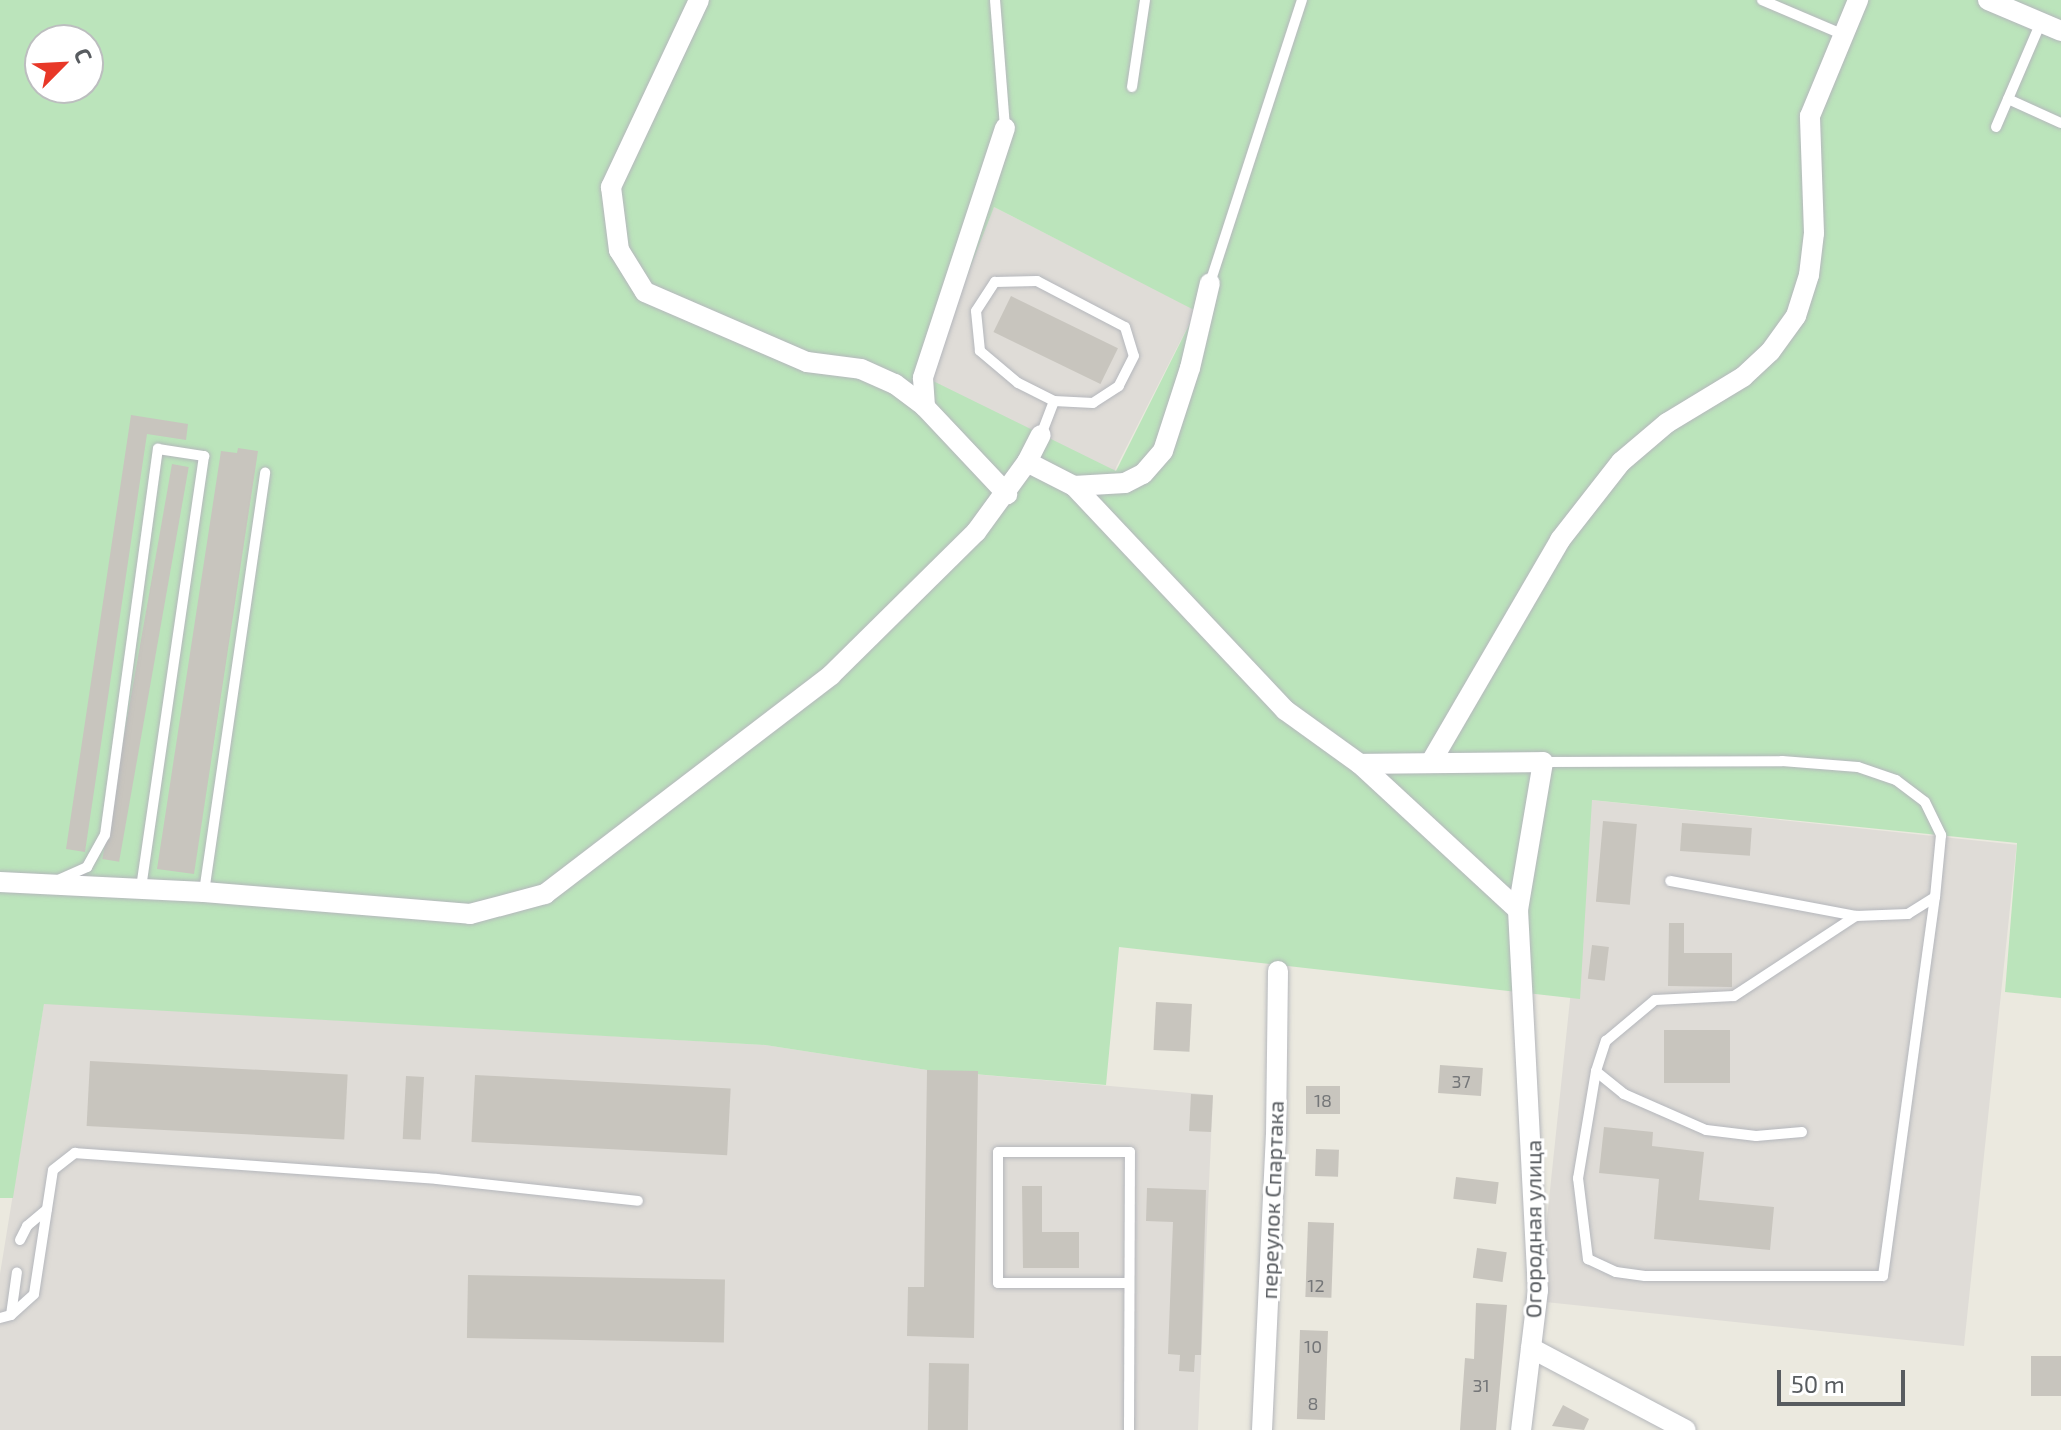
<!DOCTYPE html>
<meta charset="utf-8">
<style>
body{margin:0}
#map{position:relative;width:2061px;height:1430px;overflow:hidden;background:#ebe9df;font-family:"Exo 2",sans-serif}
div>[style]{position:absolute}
.industrial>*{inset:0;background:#dfdcd7;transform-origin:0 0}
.green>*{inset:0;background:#bbe4bb}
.building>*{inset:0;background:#c8c5be;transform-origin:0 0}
.roads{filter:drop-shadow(0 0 2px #b5b7bc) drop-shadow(0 0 2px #b5b7bc)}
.service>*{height:10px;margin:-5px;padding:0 5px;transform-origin:5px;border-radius:5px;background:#fff}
.minor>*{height:20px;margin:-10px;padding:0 10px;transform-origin:10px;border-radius:10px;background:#fff}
span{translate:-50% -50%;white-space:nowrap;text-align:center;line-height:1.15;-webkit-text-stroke:6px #fff;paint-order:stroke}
.number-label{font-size:18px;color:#747678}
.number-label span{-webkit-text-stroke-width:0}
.street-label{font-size:22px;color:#585c60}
.north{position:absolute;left:24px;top:24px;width:80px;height:80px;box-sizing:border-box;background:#fff;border:2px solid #bcbebf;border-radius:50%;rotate:66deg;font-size:22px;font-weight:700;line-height:32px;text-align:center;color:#585c60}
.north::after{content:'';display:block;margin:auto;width:28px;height:36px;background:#e83828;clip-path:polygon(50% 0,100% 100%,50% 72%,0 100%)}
.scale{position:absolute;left:1777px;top:1370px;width:128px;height:36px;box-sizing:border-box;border:4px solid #585c60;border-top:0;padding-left:10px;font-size:24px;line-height:28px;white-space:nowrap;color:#585c60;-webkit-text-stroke:6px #fff;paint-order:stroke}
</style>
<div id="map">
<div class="industrial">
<i style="left:994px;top:207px;width:227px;height:184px;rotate:27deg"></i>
<i style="left:1591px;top:800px;width:428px;height:504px;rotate:6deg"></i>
<i style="clip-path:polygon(44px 1003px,765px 1045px,927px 1070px,1213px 1095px,1198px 1430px,0 1430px,0 1274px)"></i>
</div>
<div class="green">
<i style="clip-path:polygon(evenodd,0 0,2061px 0,2061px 998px,2005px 992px,2017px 843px,1592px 800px,1580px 999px,1119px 947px,1106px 1085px,927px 1070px,765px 1045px,44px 1004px,13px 1198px,0 1198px,0 0,40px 40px,88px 40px,88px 88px,40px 88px,40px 40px,0 0,994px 207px,1196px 311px,1116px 471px,927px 378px,994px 207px)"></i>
</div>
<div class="building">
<i style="left:1011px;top:296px;width:119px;height:40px;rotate:26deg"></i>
<i style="clip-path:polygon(131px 415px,188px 424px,186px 440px,147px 434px,85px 852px,66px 849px)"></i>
<i style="clip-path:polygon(238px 448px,258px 451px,194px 874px,157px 869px,221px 451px,237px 453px)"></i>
<i style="left:172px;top:464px;width:17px;height:401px;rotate:10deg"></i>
<i style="left:1603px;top:821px;width:34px;height:81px;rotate:5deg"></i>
<i style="left:1682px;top:823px;width:70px;height:28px;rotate:4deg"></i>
<i style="clip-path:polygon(1669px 923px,1684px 923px,1684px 953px,1732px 953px,1732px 987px,1668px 986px)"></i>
<i style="left:1592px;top:945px;width:17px;height:34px;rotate:7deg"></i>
<i style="left:1156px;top:1002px;width:36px;height:48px;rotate:3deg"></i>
<i style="left:1664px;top:1030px;width:66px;height:53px"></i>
<i style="left:90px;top:1061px;width:258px;height:65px;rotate:3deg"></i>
<i style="left:1440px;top:1065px;width:43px;height:28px;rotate:4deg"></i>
<i style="clip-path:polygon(927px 1070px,978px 1071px,974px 1338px,907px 1336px,908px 1287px,924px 1287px)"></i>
<i style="left:475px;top:1075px;width:256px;height:67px;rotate:3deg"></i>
<i style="left:406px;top:1076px;width:18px;height:63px;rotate:3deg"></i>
<i style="left:1306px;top:1086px;width:34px;height:28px"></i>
<i style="left:1191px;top:1094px;width:22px;height:37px;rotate:3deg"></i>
<i style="clip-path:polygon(1604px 1127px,1653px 1132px,1652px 1146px,1704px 1152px,1699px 1200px,1774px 1207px,1770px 1250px,1654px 1239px,1659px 1179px,1599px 1173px)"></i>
<i style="left:1316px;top:1149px;width:23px;height:27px;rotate:2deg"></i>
<i style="left:1456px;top:1177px;width:43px;height:22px;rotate:7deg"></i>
<i style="clip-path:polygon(1022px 1186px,1042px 1186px,1042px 1232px,1079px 1232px,1079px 1268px,1023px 1268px)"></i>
<i style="clip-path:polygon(1147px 1188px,1206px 1190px,1201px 1355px,1195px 1355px,1194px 1372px,1179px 1371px,1180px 1355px,1168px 1354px,1173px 1222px,1146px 1221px)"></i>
<i style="left:1308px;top:1222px;width:26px;height:75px;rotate:2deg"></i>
<i style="left:1477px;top:1248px;width:30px;height:30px;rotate:8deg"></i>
<i style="left:468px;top:1275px;width:257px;height:63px;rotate:1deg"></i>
<i style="clip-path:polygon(1476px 1303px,1507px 1305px,1496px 1430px,1460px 1430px,1465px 1358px,1474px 1359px)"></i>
<i style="left:1300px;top:1330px;width:28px;height:89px;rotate:2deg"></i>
<i style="left:2031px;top:1356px;width:30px;height:40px"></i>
<i style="left:929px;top:1363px;width:40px;height:67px;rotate:1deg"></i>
<i style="clip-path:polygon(1563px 1405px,1589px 1419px,1584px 1430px,1552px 1426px)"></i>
</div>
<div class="roads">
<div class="service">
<i style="left:995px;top:0;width:128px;rotate:85.5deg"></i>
<i style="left:1762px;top:0;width:89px;rotate:23.1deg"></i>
<i style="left:1132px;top:87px;width:88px;rotate:-81.5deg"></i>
<i style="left:2008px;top:99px;width:58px;rotate:24.4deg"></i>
<i style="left:1996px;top:127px;width:114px;rotate:-66.8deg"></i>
<i style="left:1037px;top:281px;width:99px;rotate:27.6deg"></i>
<i style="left:1125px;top:327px;width:30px;rotate:73deg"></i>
<i style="left:1134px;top:356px;width:34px;rotate:117deg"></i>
<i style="left:1119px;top:386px;width:31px;rotate:147deg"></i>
<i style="left:1093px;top:403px;width:39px;rotate:-177deg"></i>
<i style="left:1054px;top:401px;width:40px;rotate:-153.4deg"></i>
<i style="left:1018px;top:383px;width:50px;rotate:-139.9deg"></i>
<i style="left:980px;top:351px;width:40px;rotate:-95.7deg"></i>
<i style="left:976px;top:311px;width:35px;rotate:-57deg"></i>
<i style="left:995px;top:282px;width:42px;rotate:-1.4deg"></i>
<i style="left:1210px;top:283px;width:298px;rotate:-72deg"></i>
<i style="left:1041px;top:435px;width:36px;rotate:-69deg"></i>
<i style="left:1543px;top:762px;width:239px;rotate:-0.2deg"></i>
<i style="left:1782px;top:761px;width:76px;rotate:4.5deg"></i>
<i style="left:1858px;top:767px;width:40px;rotate:18.9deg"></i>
<i style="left:1896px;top:780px;width:36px;rotate:37deg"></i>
<i style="left:1925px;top:802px;width:37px;rotate:64deg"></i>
<i style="left:1941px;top:835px;width:62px;rotate:95.5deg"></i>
<i style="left:1935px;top:897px;width:32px;rotate:148deg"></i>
<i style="left:1908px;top:914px;width:52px;rotate:177.8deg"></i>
<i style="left:1856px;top:916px;width:189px;rotate:-169.3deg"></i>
<i style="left:58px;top:880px;width:32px;rotate:-24deg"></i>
<i style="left:87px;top:867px;width:37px;rotate:-61deg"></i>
<i style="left:105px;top:835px;width:390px;rotate:-82.2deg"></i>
<i style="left:158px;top:449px;width:47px;rotate:8.7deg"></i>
<i style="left:204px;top:456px;width:437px;rotate:98.3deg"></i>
<i style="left:204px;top:892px;width:424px;rotate:-81.7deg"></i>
<i style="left:1596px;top:1071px;width:109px;rotate:99.5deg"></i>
<i style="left:1578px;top:1178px;width:82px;rotate:83deg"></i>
<i style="left:1588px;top:1259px;width:31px;rotate:25deg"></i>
<i style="left:1616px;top:1272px;width:29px;rotate:8deg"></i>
<i style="left:1645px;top:1276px;width:238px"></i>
<i style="left:1883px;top:1276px;width:383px;rotate:-82.2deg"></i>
<i style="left:1802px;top:1132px;width:46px;rotate:175deg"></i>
<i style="left:1756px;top:1136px;width:50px;rotate:-173.2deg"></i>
<i style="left:1706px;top:1130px;width:90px;rotate:-156.3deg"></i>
<i style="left:1624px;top:1094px;width:36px;rotate:-141deg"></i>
<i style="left:1596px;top:1071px;width:32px;rotate:-72deg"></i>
<i style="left:1606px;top:1041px;width:64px;rotate:-39.9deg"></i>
<i style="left:1655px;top:1000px;width:79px;rotate:-2.9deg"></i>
<i style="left:1734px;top:996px;width:146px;rotate:-33.3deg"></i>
<i style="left:20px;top:1240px;width:16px;rotate:-63deg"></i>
<i style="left:27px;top:1226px;width:26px;rotate:-40deg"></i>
<i style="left:11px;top:1315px;width:43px;rotate:-82.1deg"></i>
<i style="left:0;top:1318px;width:11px;rotate:-15deg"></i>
<i style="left:11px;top:1315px;width:31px;rotate:-42deg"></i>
<i style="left:34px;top:1294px;width:125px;rotate:-81.3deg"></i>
<i style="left:53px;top:1170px;width:28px;rotate:-38deg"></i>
<i style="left:75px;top:1153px;width:363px;rotate:4.1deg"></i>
<i style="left:437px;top:1179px;width:202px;rotate:6.2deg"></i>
<i style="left:1129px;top:1430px;width:278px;rotate:-89.8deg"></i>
<i style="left:1130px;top:1152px;width:132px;rotate:180deg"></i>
<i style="left:998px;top:1152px;width:131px;rotate:90deg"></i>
<i style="left:998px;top:1283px;width:131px"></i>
</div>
<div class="minor">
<i style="left:699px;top:0;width:207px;rotate:115.2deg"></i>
<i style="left:611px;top:187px;width:64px;rotate:82.8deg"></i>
<i style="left:619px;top:250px;width:49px;rotate:58.2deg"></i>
<i style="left:645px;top:292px;width:176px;rotate:23.4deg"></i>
<i style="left:807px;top:362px;width:54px;rotate:7.4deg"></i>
<i style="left:861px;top:369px;width:37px;rotate:24deg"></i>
<i style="left:895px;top:384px;width:38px;rotate:37deg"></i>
<i style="left:1988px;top:0;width:79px;rotate:23deg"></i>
<i style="left:1005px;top:128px;width:263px;rotate:108.2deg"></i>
<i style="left:923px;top:378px;width:29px;rotate:86deg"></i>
<i style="left:925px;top:407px;width:120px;rotate:46.7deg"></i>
<i style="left:1027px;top:462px;width:30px;rotate:-63deg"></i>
<i style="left:1074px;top:486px;width:51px;rotate:-3.4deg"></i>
<i style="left:1125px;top:483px;width:20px;rotate:-27deg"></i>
<i style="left:1143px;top:474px;width:30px;rotate:-49deg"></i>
<i style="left:1163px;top:451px;width:87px;rotate:-72deg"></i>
<i style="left:1190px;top:368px;width:87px;rotate:-76.8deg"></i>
<i style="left:1431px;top:762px;width:257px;rotate:-59.8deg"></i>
<i style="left:1560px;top:540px;width:99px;rotate:-52deg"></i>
<i style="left:1621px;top:462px;width:60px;rotate:-40.3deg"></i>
<i style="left:1667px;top:423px;width:89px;rotate:-31.2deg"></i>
<i style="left:1743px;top:377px;width:37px;rotate:-43deg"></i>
<i style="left:1770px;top:352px;width:44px;rotate:-54.2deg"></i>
<i style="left:1796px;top:316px;width:43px;rotate:-72.4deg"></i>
<i style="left:1809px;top:275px;width:42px;rotate:-83.2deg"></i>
<i style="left:1814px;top:233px;width:117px;rotate:-92deg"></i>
<i style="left:1810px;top:116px;width:126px;rotate:-67.5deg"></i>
<i style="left:1360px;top:764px;width:215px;rotate:42.7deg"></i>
<i style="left:0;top:882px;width:204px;rotate:2.8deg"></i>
<i style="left:204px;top:892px;width:267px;rotate:4.7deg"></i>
<i style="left:470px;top:914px;width:78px;rotate:-14.9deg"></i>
<i style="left:545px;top:894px;width:360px;rotate:-37.4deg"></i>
<i style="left:831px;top:675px;width:204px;rotate:-44.6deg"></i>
<i style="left:976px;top:532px;width:87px;rotate:-53.9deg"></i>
<i style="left:1027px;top:462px;width:53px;rotate:27.1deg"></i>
<i style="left:1074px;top:486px;width:308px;rotate:46.7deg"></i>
<i style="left:1285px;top:710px;width:92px;rotate:35.8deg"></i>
<i style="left:1360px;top:764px;width:183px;rotate:-0.6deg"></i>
<i style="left:1543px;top:762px;width:150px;rotate:99.6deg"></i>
<i style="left:1518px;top:910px;width:381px;rotate:87deg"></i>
<i style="left:1538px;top:1290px;width:141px;rotate:96.9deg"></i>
<i style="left:1531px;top:1348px;width:175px;rotate:27.9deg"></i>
<i style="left:1262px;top:1430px;width:295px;rotate:-87.3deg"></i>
<i style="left:1276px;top:1135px;width:164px;rotate:-89.3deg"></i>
</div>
</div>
<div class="number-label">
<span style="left:1461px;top:1081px">37</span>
<span style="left:1323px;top:1100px">18</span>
<span style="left:1316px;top:1285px">12</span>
<span style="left:1313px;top:1346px">10</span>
<span style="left:1481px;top:1385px">31</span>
<span style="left:1313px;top:1403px">8</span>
</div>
<div class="street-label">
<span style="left:1272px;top:1200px;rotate:-88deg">переулок Спартака</span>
<span style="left:1533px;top:1229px;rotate:-90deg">Огородная улица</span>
</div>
<div class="north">С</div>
<div class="scale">50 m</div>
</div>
